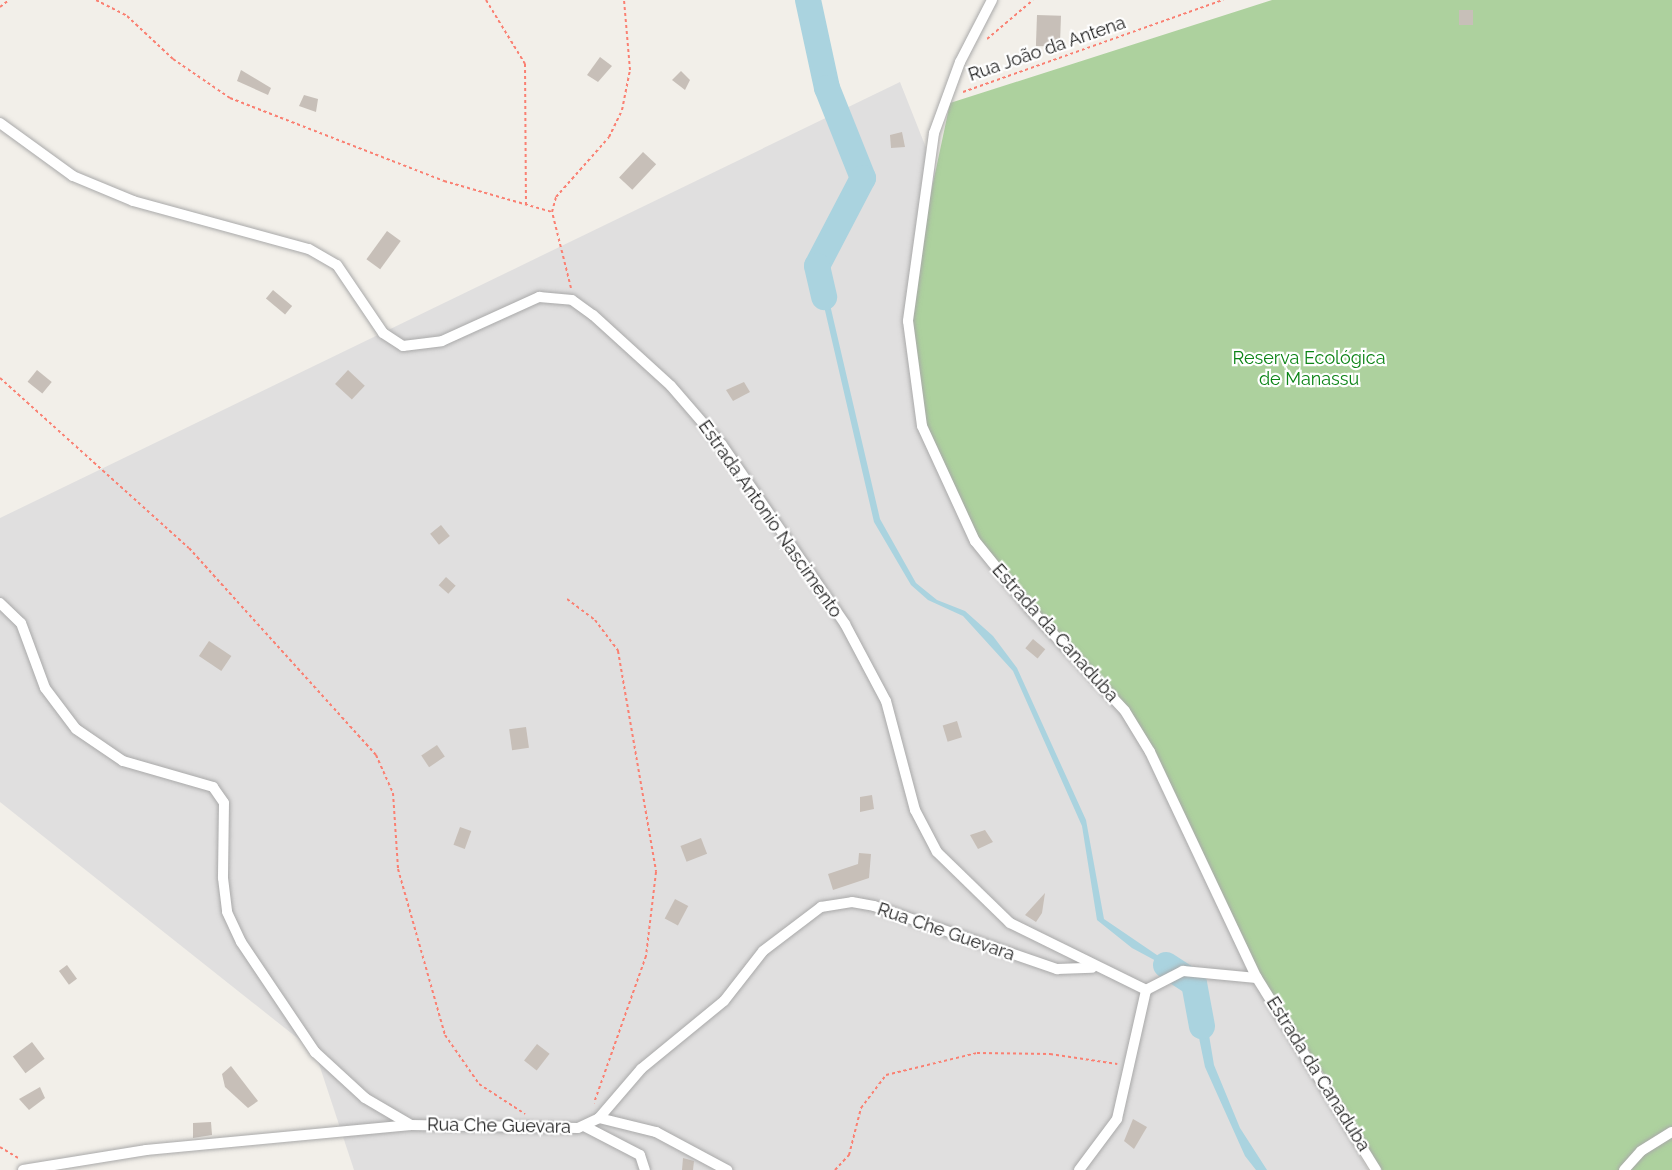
<!DOCTYPE html>
<meta charset="utf-8">
<style>
body{margin:0}
#map{position:relative;width:1672px;height:1170px;overflow:hidden;background:#f2efe9;font-family:Raleway,sans-serif}
div>[style]{position:absolute}
.residential>*{inset:0;background:#e0dfdf}
.forest>*{inset:0;background:#add19e}
.water>*{inset:0;background:#aad3df}
.river>*{height:26px;margin:-13px;padding:0 13px;transform-origin:13px;border-radius:13px;background:#aad3df}
.building>*{inset:0;background:#c7bfb8;transform-origin:0 0}
.path>*{height:2px;margin-top:-1px;transform-origin:0;background:repeating-linear-gradient(90deg,#fa8072 0 3px,transparent 0 6px)}
.roads{filter:drop-shadow(0 0 2px #a9a9a9) drop-shadow(0 0 2px #a9a9a9)}
.street>*{height:10px;margin:-5px;padding:0 5px;transform-origin:5px;border-radius:5px;background:#fff}
span{translate:-50% -50%;white-space:nowrap;text-align:center;line-height:1.15;-webkit-text-stroke:4.5px #fff;paint-order:stroke}
.street-label{font-size:18px;color:#222}
.park-label{font-size:18px;color:#0c8416}
</style>
<div id="map">
<div class="residential">
<i style="clip-path:polygon(900px 82px,1257px 984px,1368px 1170px,354px 1170px,315px 1052px,0 802px,0 518px)"></i>
</div>
<div class="forest">
<i style="clip-path:polygon(1272px 0,1672px 0,1672px 1170px,1379px 1170px,1351px 1115px,1259px 975px,1156px 755px,976px 536px,925px 423px,912px 322px,926px 216px,950px 103px)"></i>
</div>
<div class="water">
<i style="clip-path:polygon(814px 263px,821px 266px,880px 519px,916px 583px,937px 600px,965px 611px,993px 636px,1017px 668px,1086px 820px,1104px 919px,1201px 985px,1132px 948px,1097px 920px,1082px 826px,1013px 671px,963px 616px,928px 600px,911px 585px,874px 522px)"></i>
<i style="clip-path:polygon(1202px 993px,1214px 1065px,1240px 1128px,1267px 1170px,1256px 1170px,1245px 1156px,1205px 1067px,1190px 994px)"></i>
</div>
<div class="river">
<i style="left:808px;top:0;width:90px;rotate:77.8deg"></i>
<i style="left:827px;top:88px;width:97px;rotate:68.2deg"></i>
<i style="left:863px;top:178px;width:99px;rotate:117.6deg"></i>
<i style="left:817px;top:266px;width:32px;rotate:77deg"></i>
<i style="left:1166px;top:965px;width:33px;rotate:33deg"></i>
<i style="left:1194px;top:983px;width:44px;rotate:79.5deg"></i>
</div>
<div class="building">
<i style="left:1459px;top:10px;width:14px;height:15px"></i>
<i style="left:1037px;top:15px;width:24px;height:31px;rotate:2deg"></i>
<i style="clip-path:polygon(600px 57px,612px 66px,598px 82px,587px 75px)"></i>
<i style="clip-path:polygon(241px 70px,271px 88px,268px 95px,237px 81px)"></i>
<i style="clip-path:polygon(681px 71px,690px 80px,685px 90px,672px 80px)"></i>
<i style="clip-path:polygon(304px 95px,318px 99px,316px 112px,299px 106px)"></i>
<i style="clip-path:polygon(902px 132px,905px 147px,891px 148px,890px 135px)"></i>
<i style="left:643px;top:152px;width:18px;height:35px;rotate:43deg"></i>
<i style="left:387px;top:231px;width:17px;height:35px;rotate:36deg"></i>
<i style="left:273px;top:290px;width:25px;height:11px;rotate:40deg"></i>
<i style="left:37px;top:370px;width:19px;height:15px;rotate:39deg"></i>
<i style="left:348px;top:370px;width:23px;height:19px;rotate:43deg"></i>
<i style="clip-path:polygon(744px 382px,750px 392px,733px 401px,726px 390px)"></i>
<i style="left:441px;top:525px;width:14px;height:14px;rotate:51deg"></i>
<i style="left:446px;top:577px;width:13px;height:11px;rotate:42deg"></i>
<i style="left:1033px;top:639px;width:16px;height:12px;rotate:40deg"></i>
<i style="left:209px;top:641px;width:27px;height:18px;rotate:34deg"></i>
<i style="left:957px;top:721px;width:17px;height:15px;rotate:73deg"></i>
<i style="left:526px;top:727px;width:21px;height:17px;rotate:82deg"></i>
<i style="left:437px;top:745px;width:14px;height:19px;rotate:56deg"></i>
<i style="clip-path:polygon(872px 795px,874px 809px,860px 812px,860px 797px)"></i>
<i style="left:460px;top:827px;width:12px;height:19px;rotate:20deg"></i>
<i style="clip-path:polygon(985px 830px,993px 842px,978px 849px,970px 835px)"></i>
<i style="left:701px;top:838px;width:17px;height:22px;rotate:69deg"></i>
<i style="clip-path:polygon(859px 853px,871px 854px,869px 878px,833px 890px,828px 874px,858px 864px)"></i>
<i style="clip-path:polygon(1045px 893px,1042px 913px,1036px 922px,1025px 915px)"></i>
<i style="left:675px;top:899px;width:15px;height:22px;rotate:28deg"></i>
<i style="left:67px;top:965px;width:17px;height:10px;rotate:54deg"></i>
<i style="left:32px;top:1042px;width:21px;height:24px;rotate:53deg"></i>
<i style="left:537px;top:1044px;width:16px;height:21px;rotate:38deg"></i>
<i style="clip-path:polygon(231px 1066px,258px 1101px,248px 1108px,225px 1087px,222px 1074px)"></i>
<i style="clip-path:polygon(40px 1087px,45px 1098px,29px 1110px,19px 1099px)"></i>
<i style="clip-path:polygon(1133px 1119px,1147px 1127px,1134px 1149px,1124px 1141px)"></i>
<i style="clip-path:polygon(211px 1122px,212px 1135px,193px 1138px,193px 1123px)"></i>
<i style="clip-path:polygon(683px 1158px,694px 1161px,693px 1170px,682px 1170px)"></i>
</div>
<div class="path">
<i style="left:96px;top:0;width:35px;rotate:27deg"></i>
<i style="left:127px;top:16px;width:63px;rotate:43.1deg"></i>
<i style="left:173px;top:59px;width:69px;rotate:34.4deg"></i>
<i style="left:230px;top:98px;width:230px;rotate:21.2deg"></i>
<i style="left:444px;top:181px;width:112px;rotate:16deg"></i>
<i style="left:486px;top:0;width:75px;rotate:58.6deg"></i>
<i style="left:525px;top:64px;width:143px;rotate:89.6deg"></i>
<i style="left:0;top:7px;width:11px;rotate:-38deg"></i>
<i style="left:987px;top:39px;width:60px;rotate:-40.3deg"></i>
<i style="left:963px;top:92px;width:276px;rotate:-19.5deg"></i>
<i style="left:571px;top:288px;width:78px;rotate:-104deg"></i>
<i style="left:552px;top:212px;width:16px;rotate:-75deg"></i>
<i style="left:556px;top:197px;width:80px;rotate:-48.5deg"></i>
<i style="left:609px;top:137px;width:30px;rotate:-64deg"></i>
<i style="left:622px;top:110px;width:41px;rotate:-78.7deg"></i>
<i style="left:630px;top:70px;width:70px;rotate:-94.9deg"></i>
<i style="left:0;top:378px;width:254px;rotate:42deg"></i>
<i style="left:189px;top:548px;width:279px;rotate:47.9deg"></i>
<i style="left:376px;top:755px;width:42px;rotate:65.9deg"></i>
<i style="left:393px;top:793px;width:76px;rotate:86.2deg"></i>
<i style="left:398px;top:869px;width:173px;rotate:74.2deg"></i>
<i style="left:445px;top:1035px;width:60px;rotate:55.2deg"></i>
<i style="left:479px;top:1084px;width:55px;rotate:33.1deg"></i>
<i style="left:567px;top:599px;width:35px;rotate:37deg"></i>
<i style="left:595px;top:620px;width:39px;rotate:53deg"></i>
<i style="left:618px;top:651px;width:224px;rotate:80.2deg"></i>
<i style="left:656px;top:872px;width:85px;rotate:96.8deg"></i>
<i style="left:646px;top:956px;width:156px;rotate:109.5deg"></i>
<i style="left:0;top:1147px;width:21px;rotate:31deg"></i>
<i style="left:835px;top:1170px;width:21px;rotate:-47deg"></i>
<i style="left:849px;top:1155px;width:49px;rotate:-75.7deg"></i>
<i style="left:861px;top:1108px;width:41px;rotate:-52.9deg"></i>
<i style="left:886px;top:1075px;width:94px;rotate:-13.6deg"></i>
<i style="left:977px;top:1053px;width:73px;rotate:0.8deg"></i>
<i style="left:1050px;top:1054px;width:68px;rotate:8.5deg"></i>
</div>
<div class="roads">
<div class="street">
<i style="left:992px;top:0;width:70px;rotate:117.3deg"></i>
<i style="left:960px;top:62px;width:76px;rotate:110.1deg"></i>
<i style="left:934px;top:133px;width:190px;rotate:97.9deg"></i>
<i style="left:908px;top:321px;width:106px;rotate:82.4deg"></i>
<i style="left:922px;top:426px;width:127px;rotate:65.3deg"></i>
<i style="left:975px;top:541px;width:87px;rotate:51deg"></i>
<i style="left:1030px;top:609px;width:139px;rotate:47deg"></i>
<i style="left:1125px;top:711px;width:48px;rotate:58.6deg"></i>
<i style="left:1150px;top:752px;width:250px;rotate:64.7deg"></i>
<i style="left:1257px;top:978px;width:226px;rotate:58.2deg"></i>
<i style="left:0;top:123px;width:90px;rotate:36deg"></i>
<i style="left:73px;top:176px;width:65px;rotate:22.6deg"></i>
<i style="left:133px;top:201px;width:182px;rotate:15.3deg"></i>
<i style="left:309px;top:249px;width:32px;rotate:30deg"></i>
<i style="left:337px;top:265px;width:82px;rotate:55.9deg"></i>
<i style="left:383px;top:333px;width:24px;rotate:33deg"></i>
<i style="left:403px;top:346px;width:39px;rotate:-7deg"></i>
<i style="left:442px;top:341px;width:107px;rotate:-24.4deg"></i>
<i style="left:539px;top:297px;width:33px;rotate:5deg"></i>
<i style="left:572px;top:300px;width:26px;rotate:36deg"></i>
<i style="left:593px;top:315px;width:105px;rotate:42.3deg"></i>
<i style="left:671px;top:386px;width:78px;rotate:49.2deg"></i>
<i style="left:722px;top:445px;width:217px;rotate:55.5deg"></i>
<i style="left:845px;top:624px;width:87px;rotate:62deg"></i>
<i style="left:886px;top:701px;width:113px;rotate:75.1deg"></i>
<i style="left:915px;top:810px;width:47px;rotate:62.4deg"></i>
<i style="left:937px;top:852px;width:102px;rotate:44.2deg"></i>
<i style="left:1010px;top:923px;width:152px;rotate:26.2deg"></i>
<i style="left:0;top:603px;width:29px;rotate:44deg"></i>
<i style="left:21px;top:623px;width:69px;rotate:69.7deg"></i>
<i style="left:45px;top:688px;width:51px;rotate:52.9deg"></i>
<i style="left:76px;top:729px;width:57px;rotate:34.2deg"></i>
<i style="left:123px;top:761px;width:94px;rotate:16.1deg"></i>
<i style="left:213px;top:787px;width:19px;rotate:55deg"></i>
<i style="left:224px;top:803px;width:75px;rotate:90.8deg"></i>
<i style="left:223px;top:878px;width:34px;rotate:83deg"></i>
<i style="left:227px;top:912px;width:33px;rotate:65deg"></i>
<i style="left:241px;top:942px;width:133px;rotate:56.1deg"></i>
<i style="left:315px;top:1052px;width:68px;rotate:42.6deg"></i>
<i style="left:365px;top:1098px;width:53px;rotate:30.4deg"></i>
<i style="left:599px;top:1118px;width:59px;rotate:13.8deg"></i>
<i style="left:656px;top:1132px;width:81px;rotate:28.2deg"></i>
<i style="left:584px;top:1126px;width:63px;rotate:27.4deg"></i>
<i style="left:640px;top:1155px;width:16px;rotate:72deg"></i>
<i style="left:23px;top:1170px;width:125px;rotate:-9.2deg"></i>
<i style="left:146px;top:1150px;width:266px;rotate:-5.4deg"></i>
<i style="left:411px;top:1125px;width:167px;rotate:1deg"></i>
<i style="left:578px;top:1128px;width:23px;rotate:-25deg"></i>
<i style="left:599px;top:1118px;width:65px;rotate:-49.4deg"></i>
<i style="left:641px;top:1069px;width:107px;rotate:-39.3deg"></i>
<i style="left:724px;top:1001px;width:63px;rotate:-52deg"></i>
<i style="left:763px;top:951px;width:73px;rotate:-37.2deg"></i>
<i style="left:821px;top:907px;width:31px;rotate:-9deg"></i>
<i style="left:852px;top:902px;width:22px;rotate:10deg"></i>
<i style="left:874px;top:906px;width:194px;rotate:19deg"></i>
<i style="left:1057px;top:969px;width:35px;rotate:-2deg"></i>
<i style="left:1079px;top:1170px;width:64px;rotate:-53.3deg"></i>
<i style="left:1117px;top:1119px;width:132px;rotate:-77.3deg"></i>
<i style="left:1146px;top:990px;width:42px;rotate:-27.2deg"></i>
<i style="left:1183px;top:971px;width:74px;rotate:5.4deg"></i>
<i style="left:1624px;top:1170px;width:25px;rotate:-48deg"></i>
<i style="left:1641px;top:1151px;width:36px;rotate:-32deg"></i>
</div>
</div>
<div class="street-label">
<span style="left:1047px;top:49px;rotate:-19deg">Rua João da Antena</span>
<span style="left:770px;top:519px;rotate:55deg">Estrada Antonio Nascimento</span>
<span style="left:1055px;top:633px;rotate:48deg">Estrada da Canaduba</span>
<span style="left:946px;top:932px;rotate:19deg">Rua Che Guevara</span>
<span style="left:1318px;top:1074px;rotate:58deg">Estrada da Canaduba</span>
<span style="left:499px;top:1126px;rotate:1deg">Rua Che Guevara</span>
</div>
<div class="park-label">
<span style="left:1309px;top:369px">Reserva Ecológica<br>de Manassu</span>
</div>
</div>
